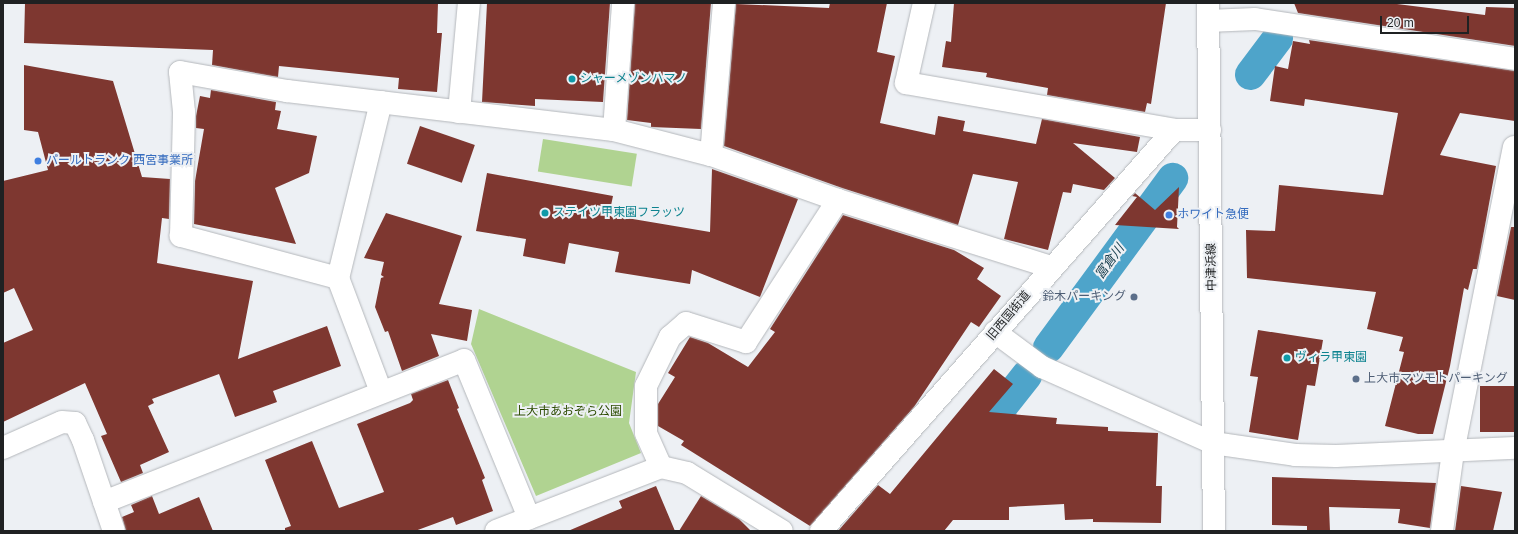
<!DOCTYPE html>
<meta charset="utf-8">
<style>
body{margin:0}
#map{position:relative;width:1518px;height:534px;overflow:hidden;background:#edf0f4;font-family:Arial,"Noto Sans JP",sans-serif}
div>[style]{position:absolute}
.green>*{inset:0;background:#b0d391;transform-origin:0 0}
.canal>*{height:31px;margin:-15.5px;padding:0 15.5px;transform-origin:15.5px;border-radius:15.5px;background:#4ea4ca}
.building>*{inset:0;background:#7e3730;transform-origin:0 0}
.roads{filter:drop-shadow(0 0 1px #b4b7bb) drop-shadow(0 0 1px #b4b7bb)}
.minor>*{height:22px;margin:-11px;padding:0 11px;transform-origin:11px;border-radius:11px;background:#fff}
.tertiary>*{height:22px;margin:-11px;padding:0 11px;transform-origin:11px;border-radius:11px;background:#fff}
.dots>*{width:11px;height:11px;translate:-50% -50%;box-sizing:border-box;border:2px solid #edf0f4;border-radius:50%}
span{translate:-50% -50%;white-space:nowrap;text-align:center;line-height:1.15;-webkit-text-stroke:4px #edf0f4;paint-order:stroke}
.culture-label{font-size:12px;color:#0d838f}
.left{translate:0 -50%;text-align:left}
.shop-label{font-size:12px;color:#366cbe}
.street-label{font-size:12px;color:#1f2122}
.service-label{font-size:12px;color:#4e5e75}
.right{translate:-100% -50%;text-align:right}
.park-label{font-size:12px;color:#2c4b00}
.water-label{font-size:13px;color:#143b4b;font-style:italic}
.frame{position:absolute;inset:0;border:4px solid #1f2122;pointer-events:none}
.scale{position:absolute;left:1380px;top:16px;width:89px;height:18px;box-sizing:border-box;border:2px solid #1f2122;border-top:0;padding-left:5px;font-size:12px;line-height:14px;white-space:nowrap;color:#1f2122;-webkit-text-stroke:3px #edf0f4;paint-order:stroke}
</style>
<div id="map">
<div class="green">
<i style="left:543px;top:139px;width:95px;height:33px;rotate:9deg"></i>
<i style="clip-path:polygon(479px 309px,636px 372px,629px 423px,641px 453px,536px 496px,471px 344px)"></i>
</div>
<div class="canal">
<i style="left:1250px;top:74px;width:45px;rotate:-53.1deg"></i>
<i style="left:1048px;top:347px;width:210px;rotate:-53.7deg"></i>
<i style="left:971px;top:445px;width:89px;rotate:-51.8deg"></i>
</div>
<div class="building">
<i style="clip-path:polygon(25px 3px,438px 3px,437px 33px,442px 33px,437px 92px,398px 89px,399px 78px,279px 66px,278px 77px,212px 65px,213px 50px,24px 43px)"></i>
<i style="clip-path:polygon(487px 3px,610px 3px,603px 102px,535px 99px,535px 106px,482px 102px)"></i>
<i style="clip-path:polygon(635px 3px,711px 3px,701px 129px,651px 127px,651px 123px,627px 120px)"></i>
<i style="clip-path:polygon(830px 3px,887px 3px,877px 52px,895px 56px,880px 123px,935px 135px,938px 116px,965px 121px,963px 131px,1036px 144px,1042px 119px,1140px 137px,1137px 152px,1073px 143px,1115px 178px,1104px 190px,1073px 184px,1071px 193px,1063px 192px,1048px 250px,1004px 239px,1018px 182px,973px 174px,958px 225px,842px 188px,724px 146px,736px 4px,829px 8px)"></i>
<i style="clip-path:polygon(954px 3px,1166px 3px,1151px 104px,1147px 103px,1145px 112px,1047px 95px,1048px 88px,986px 77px,987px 73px,942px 67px,946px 41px,951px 42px)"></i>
<i style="clip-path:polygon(1294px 3px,1389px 3px,1485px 15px,1486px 7px,1515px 8px,1515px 46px,1298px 13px)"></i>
<i style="clip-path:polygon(1309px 40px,1515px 71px,1515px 121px,1460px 113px,1440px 155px,1496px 166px,1477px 269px,1473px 269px,1468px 290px,1464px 288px,1450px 366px,1433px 434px,1418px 434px,1385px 426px,1404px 352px,1399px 351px,1403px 337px,1367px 329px,1376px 292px,1247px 278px,1246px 230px,1275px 231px,1279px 185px,1383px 195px,1398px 113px,1305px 99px,1304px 106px,1270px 101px,1275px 66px,1288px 69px,1293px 41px,1310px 44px)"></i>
<i style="clip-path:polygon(24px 65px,113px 81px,142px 177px,170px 179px,169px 219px,162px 218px,157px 263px,253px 281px,238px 359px,327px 326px,341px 366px,273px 391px,277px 402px,235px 417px,219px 374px,152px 399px,154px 403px,148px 406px,169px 452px,140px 465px,143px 473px,121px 482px,101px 436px,107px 434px,85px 383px,3px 422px,3px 343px,33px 330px,14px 288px,3px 293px,3px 181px,48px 170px,38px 132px,24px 130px)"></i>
<i style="clip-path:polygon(211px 90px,276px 102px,275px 110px,281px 111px,277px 129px,317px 136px,309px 173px,275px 188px,296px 244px,194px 224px,195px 181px,204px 129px,196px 128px,196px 116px,200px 96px,210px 98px)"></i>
<i style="left:420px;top:126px;width:58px;height:40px;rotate:19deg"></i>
<i style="clip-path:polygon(712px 169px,798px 199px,760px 297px,692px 270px,690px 284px,615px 272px,619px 252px,569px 243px,565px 264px,523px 256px,526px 239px,476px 231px,487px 173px,613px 196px,609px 215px,710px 232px)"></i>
<i style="clip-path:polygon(1179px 187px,1177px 227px,1179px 229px,1115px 225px,1137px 197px,1132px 196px,1135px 193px,1155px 210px)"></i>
<i style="clip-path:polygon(386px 213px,462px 236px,439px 304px,472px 310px,467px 341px,431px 334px,439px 356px,402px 371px,388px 331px,385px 332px,375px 307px,381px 278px,384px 277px,381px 275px,384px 262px,364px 258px)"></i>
<i style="clip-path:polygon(843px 215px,954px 250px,984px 268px,977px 279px,1001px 296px,979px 327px,971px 322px,914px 407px,810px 526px,681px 445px,684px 441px,658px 426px,658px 404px,675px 377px,668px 373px,690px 337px,708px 343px,748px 367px,775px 332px,770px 329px)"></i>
<i style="clip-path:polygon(1511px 227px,1515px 227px,1515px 300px,1497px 296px)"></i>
<i style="clip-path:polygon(1258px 330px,1323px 340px,1315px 386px,1307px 385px,1298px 440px,1249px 432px,1258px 377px,1250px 376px)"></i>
<i style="clip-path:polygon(994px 369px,1013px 384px,989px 412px,1057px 418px,1056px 424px,1108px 427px,1108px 431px,1158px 433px,1156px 486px,1162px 486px,1161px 523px,1093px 522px,1093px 519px,1065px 520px,1064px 504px,1009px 507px,1009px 520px,953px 520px,944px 531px,838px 531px,878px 485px,890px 494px)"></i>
<i style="clip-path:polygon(448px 380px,459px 408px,457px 409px,485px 478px,482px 480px,493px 511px,456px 525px,453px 517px,415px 531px,285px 531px,285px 528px,291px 526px,265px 460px,312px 441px,339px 508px,384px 492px,357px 424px,410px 403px,413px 400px,411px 394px)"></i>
<i style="left:1515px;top:386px;width:46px;height:35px;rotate:90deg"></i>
<i style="clip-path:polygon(1272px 477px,1436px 483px,1430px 528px,1398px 523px,1400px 509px,1329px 507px,1330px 531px,1307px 531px,1307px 526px,1272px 525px)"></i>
<i style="clip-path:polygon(656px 486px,675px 531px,568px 531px,622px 508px,619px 501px)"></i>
<i style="clip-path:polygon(1461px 486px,1502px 492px,1493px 531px,1455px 531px)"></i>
<i style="clip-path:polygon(152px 496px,159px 514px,199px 497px,213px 531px,126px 531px,122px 517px,134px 512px,131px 505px)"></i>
<i style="clip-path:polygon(701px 496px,739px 519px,751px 531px,679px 531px)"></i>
</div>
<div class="roads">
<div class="minor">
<i style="left:924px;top:3px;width:82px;rotate:102.7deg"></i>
<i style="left:906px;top:83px;width:272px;rotate:9.9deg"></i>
<i style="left:1208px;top:21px;width:47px;rotate:-2.4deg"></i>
<i style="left:1255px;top:19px;width:263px;rotate:8.7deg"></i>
<i style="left:381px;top:102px;width:181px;rotate:103.7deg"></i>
<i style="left:338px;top:278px;width:122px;rotate:69.3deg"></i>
<i style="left:459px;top:112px;width:109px;rotate:-84.8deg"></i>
<i style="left:614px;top:130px;width:127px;rotate:-85.9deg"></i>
<i style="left:711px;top:155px;width:153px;rotate:-85.1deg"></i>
<i style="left:338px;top:278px;width:163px;rotate:-165deg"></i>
<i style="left:181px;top:236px;width:124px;rotate:-88.6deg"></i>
<i style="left:184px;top:112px;width:40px;rotate:-95.7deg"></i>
<i style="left:180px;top:72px;width:109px;rotate:10.1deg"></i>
<i style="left:287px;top:91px;width:329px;rotate:6.8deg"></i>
<i style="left:614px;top:130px;width:100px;rotate:14.5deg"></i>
<i style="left:711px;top:155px;width:135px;rotate:19.5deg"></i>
<i style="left:838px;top:200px;width:223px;rotate:17.5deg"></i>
<i style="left:995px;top:332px;width:59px;rotate:36.7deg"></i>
<i style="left:1042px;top:367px;width:187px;rotate:24deg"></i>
<i style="left:1213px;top:443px;width:83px;rotate:8.3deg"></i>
<i style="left:1295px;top:455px;width:41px;rotate:1.4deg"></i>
<i style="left:1336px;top:456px;width:179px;rotate:-2.6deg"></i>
<i style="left:3px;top:448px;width:64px;rotate:-23.8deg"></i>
<i style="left:62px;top:422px;width:13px;rotate:4deg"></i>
<i style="left:75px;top:423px;width:19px;rotate:65deg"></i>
<i style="left:83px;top:440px;width:96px;rotate:71.2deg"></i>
<i style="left:661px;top:467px;width:37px;rotate:-114deg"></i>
<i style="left:646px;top:433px;width:47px;rotate:-90deg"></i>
<i style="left:646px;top:386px;width:55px;rotate:-63.9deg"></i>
<i style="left:670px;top:337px;width:21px;rotate:-41deg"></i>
<i style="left:686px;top:323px;width:63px;rotate:17.6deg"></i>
<i style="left:746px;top:342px;width:169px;rotate:-57.1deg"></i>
<i style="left:104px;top:502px;width:387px;rotate:-21.5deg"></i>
<i style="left:464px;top:360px;width:171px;rotate:67.6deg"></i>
<i style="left:496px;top:531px;width:177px;rotate:-21.2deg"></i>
<i style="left:661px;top:467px;width:27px;rotate:13deg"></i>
<i style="left:687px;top:473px;width:111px;rotate:31.4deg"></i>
<i style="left:821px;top:531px;width:534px;rotate:-48.64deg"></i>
<i style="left:1174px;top:130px;width:36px"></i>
<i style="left:1442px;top:531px;width:80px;rotate:-82.1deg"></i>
<i style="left:1453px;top:452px;width:311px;rotate:-78.7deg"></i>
</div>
<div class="tertiary">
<i style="left:1208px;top:3px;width:528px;rotate:89.35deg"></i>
</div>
</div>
<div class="dots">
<i style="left:572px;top:79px;background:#0f9aa8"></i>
<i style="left:38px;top:161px;background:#3f7fe0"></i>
<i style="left:545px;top:213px;background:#0f9aa8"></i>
<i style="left:1169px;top:215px;background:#3f7fe0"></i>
<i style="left:1134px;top:297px;background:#5c6f8a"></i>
<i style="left:1287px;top:358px;background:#0f9aa8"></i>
<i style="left:1356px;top:379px;background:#5c6f8a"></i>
</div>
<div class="culture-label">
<span class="left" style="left:580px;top:79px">シャーメゾンハマノ</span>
<span class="left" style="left:553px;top:213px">ステイツ甲東園フラッツ</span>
<span class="left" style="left:1295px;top:358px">ヴィラ甲東園</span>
</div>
<div class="shop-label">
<span class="left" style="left:46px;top:161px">パールトランク 西宮事業所</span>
<span class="left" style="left:1177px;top:215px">ホワイト急便</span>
</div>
<div class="street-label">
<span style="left:1212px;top:267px;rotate:-91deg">中津浜線</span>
<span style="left:1009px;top:316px;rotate:-50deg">旧西国街道</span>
</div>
<div class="service-label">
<span class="right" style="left:1126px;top:297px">鈴木パーキング</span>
<span class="left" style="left:1364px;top:379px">上大市マツモトパーキング</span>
</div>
<div class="park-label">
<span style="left:568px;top:412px">上大市あおぞら公園</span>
</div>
<div class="water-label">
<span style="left:1110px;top:262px;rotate:-54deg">富倉川</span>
</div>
<div class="frame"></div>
<div class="scale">20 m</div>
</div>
